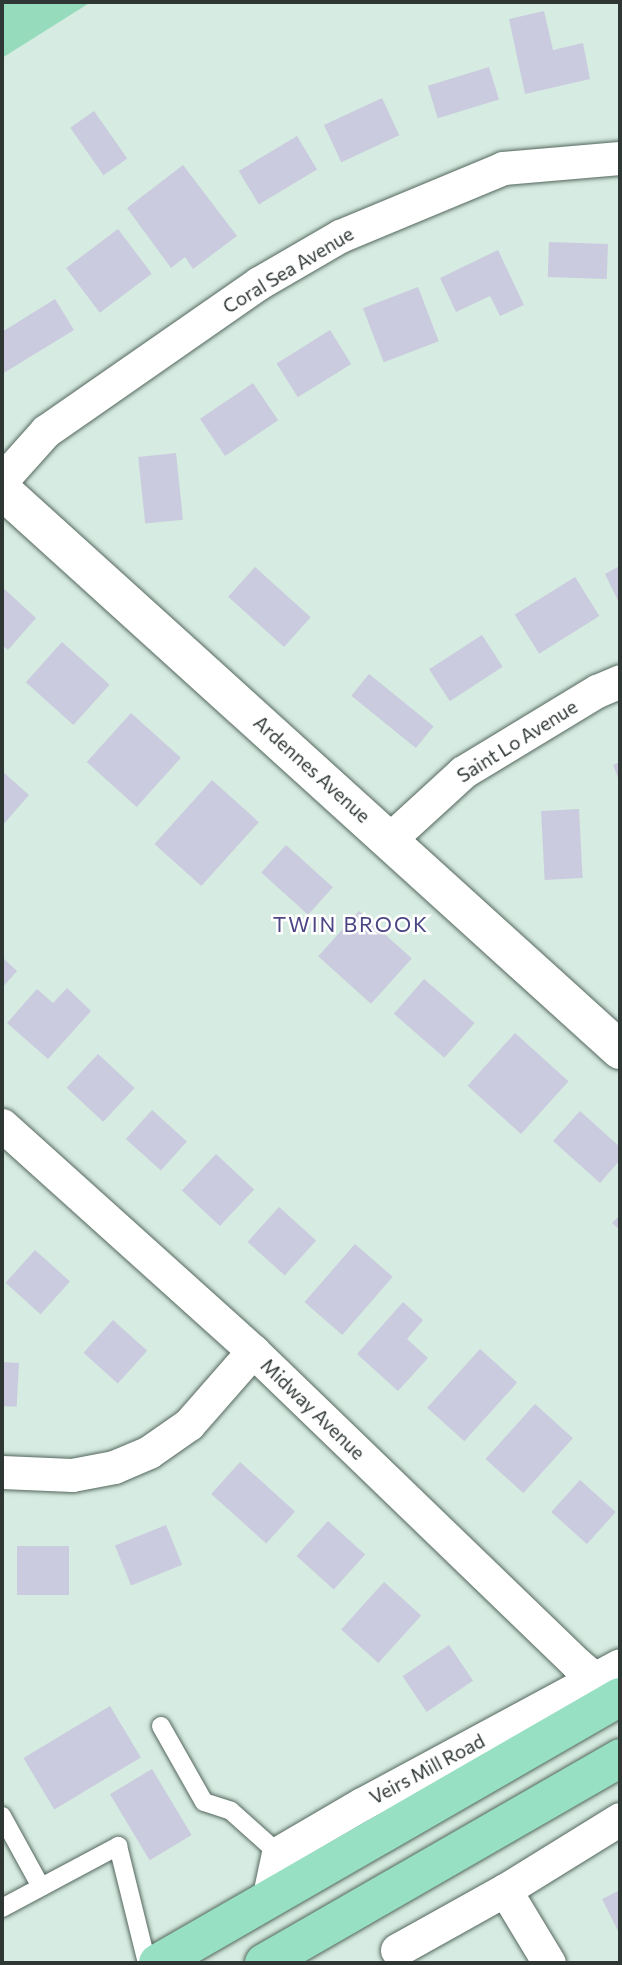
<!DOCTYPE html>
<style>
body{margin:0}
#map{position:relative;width:622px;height:1965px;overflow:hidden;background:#d6ebe1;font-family:Commissioner,sans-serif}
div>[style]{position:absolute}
.green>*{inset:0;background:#96dcbc}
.building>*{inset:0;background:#cacbde;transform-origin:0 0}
.roads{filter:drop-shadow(0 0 2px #54675e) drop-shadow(0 0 2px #54675e)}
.service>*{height:18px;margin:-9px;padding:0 9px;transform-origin:9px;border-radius:9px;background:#fff}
.minor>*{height:33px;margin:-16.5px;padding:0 16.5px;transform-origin:16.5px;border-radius:16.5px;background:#fff}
.tertiary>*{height:38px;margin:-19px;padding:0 19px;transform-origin:19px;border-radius:19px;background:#fff}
.primary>*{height:38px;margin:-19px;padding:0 19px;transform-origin:19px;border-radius:19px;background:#97e0c4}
span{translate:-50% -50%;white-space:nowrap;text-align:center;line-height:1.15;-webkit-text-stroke:5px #fff;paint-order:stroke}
.street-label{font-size:19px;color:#2e3733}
.neighbourhood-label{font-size:21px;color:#4b4785;letter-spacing:2px}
.frame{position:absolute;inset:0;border:4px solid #2e3733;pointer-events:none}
</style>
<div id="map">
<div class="green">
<i style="clip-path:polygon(2px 2px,91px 2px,2px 58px)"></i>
</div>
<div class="building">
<i style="clip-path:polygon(544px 11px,553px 50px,583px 43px,590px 79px,525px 94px,509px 19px)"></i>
<i style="left:489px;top:67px;width:34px;height:64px;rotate:73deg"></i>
<i style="left:382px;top:98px;width:41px;height:64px;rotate:65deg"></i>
<i style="left:94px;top:111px;width:58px;height:29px;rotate:55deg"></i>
<i style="left:297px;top:136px;width:39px;height:68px;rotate:59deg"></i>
<i style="clip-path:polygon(183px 165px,237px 236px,193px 269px,185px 257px,171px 268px,127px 208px)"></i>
<i style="left:118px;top:229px;width:56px;height:65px;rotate:53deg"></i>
<i style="left:549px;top:242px;width:59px;height:35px;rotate:2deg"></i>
<i style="clip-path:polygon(498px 250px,524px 305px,500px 316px,490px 296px,456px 312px,440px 278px)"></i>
<i style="left:418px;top:287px;width:58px;height:59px;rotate:69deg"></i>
<i style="clip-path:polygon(55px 299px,74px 330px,2px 374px,2px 332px)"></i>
<i style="left:330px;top:330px;width:40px;height:63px;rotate:58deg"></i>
<i style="left:253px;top:383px;width:45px;height:64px;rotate:56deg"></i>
<i style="left:176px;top:453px;width:67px;height:38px;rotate:84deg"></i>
<i style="clip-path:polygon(620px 566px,620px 605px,605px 574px)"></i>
<i style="left:255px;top:567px;width:75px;height:40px;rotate:42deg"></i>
<i style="left:575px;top:577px;width:46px;height:71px;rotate:58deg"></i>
<i style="clip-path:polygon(2px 587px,36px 618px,8px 650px,2px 645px)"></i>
<i style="left:482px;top:635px;width:38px;height:63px;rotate:57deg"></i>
<i style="left:62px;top:642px;width:64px;height:54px;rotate:42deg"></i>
<i style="left:369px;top:674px;width:83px;height:28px;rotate:39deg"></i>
<i style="left:131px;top:713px;width:67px;height:66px;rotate:42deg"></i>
<i style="clip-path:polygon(620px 762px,620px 783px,613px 765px)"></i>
<i style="clip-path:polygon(2px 771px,29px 795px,2px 826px)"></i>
<i style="left:212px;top:780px;width:63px;height:86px;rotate:42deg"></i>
<i style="left:579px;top:809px;width:69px;height:38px;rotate:87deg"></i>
<i style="left:286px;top:845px;width:63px;height:37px;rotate:42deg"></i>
<i style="left:359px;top:911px;width:71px;height:61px;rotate:42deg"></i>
<i style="clip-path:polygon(2px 957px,17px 971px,2px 988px)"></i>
<i style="left:424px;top:979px;width:67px;height:46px;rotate:41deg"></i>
<i style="clip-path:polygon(67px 988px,91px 1011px,48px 1059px,7px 1023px,37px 989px,53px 1003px)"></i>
<i style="left:515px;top:1033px;width:72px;height:71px;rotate:42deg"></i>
<i style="left:98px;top:1054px;width:50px;height:46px;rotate:43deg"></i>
<i style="left:152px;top:1110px;width:47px;height:39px;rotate:42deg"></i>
<i style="clip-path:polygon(580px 1111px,620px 1147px,620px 1160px,600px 1183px,553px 1141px)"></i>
<i style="left:216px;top:1154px;width:52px;height:50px;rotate:43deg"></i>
<i style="left:279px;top:1207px;width:50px;height:47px;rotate:42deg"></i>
<i style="clip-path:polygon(620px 1215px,620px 1230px,612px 1223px)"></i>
<i style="left:355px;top:1244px;width:50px;height:77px;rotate:41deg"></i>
<i style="left:35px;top:1250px;width:47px;height:44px;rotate:42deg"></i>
<i style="clip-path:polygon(403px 1302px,423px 1320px,407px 1339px,428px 1358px,398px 1391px,357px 1354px)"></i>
<i style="left:113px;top:1320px;width:46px;height:44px;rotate:42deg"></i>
<i style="left:480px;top:1349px;width:50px;height:79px;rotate:42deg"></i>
<i style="left:2px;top:1362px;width:17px;height:44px;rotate:3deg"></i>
<i style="left:535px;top:1404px;width:51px;height:74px;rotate:42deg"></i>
<i style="left:240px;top:1462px;width:74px;height:43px;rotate:42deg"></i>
<i style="left:580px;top:1480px;width:48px;height:43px;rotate:42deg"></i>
<i style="left:328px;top:1521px;width:50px;height:47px;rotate:42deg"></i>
<i style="left:166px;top:1525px;width:43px;height:55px;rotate:68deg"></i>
<i style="left:69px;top:1546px;width:49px;height:52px;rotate:90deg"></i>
<i style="left:384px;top:1582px;width:50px;height:64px;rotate:42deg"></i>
<i style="left:449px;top:1645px;width:43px;height:56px;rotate:56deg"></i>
<i style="left:110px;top:1706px;width:60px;height:101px;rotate:59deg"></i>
<i style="left:152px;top:1769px;width:77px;height:49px;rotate:59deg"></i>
<i style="clip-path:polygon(620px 1890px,620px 1935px,602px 1899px)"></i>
</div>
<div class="roads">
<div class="service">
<i style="left:161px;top:1726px;width:87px;rotate:60.5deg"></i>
<i style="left:204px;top:1802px;width:28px;rotate:18deg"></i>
<i style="left:231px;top:1811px;width:63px;rotate:41.8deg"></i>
<i style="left:2px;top:1816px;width:81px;rotate:61.2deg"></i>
<i style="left:2px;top:1908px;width:132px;rotate:-28.1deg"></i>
<i style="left:118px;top:1846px;width:121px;rotate:76.1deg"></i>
</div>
<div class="minor">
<i style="left:2px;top:480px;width:66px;rotate:-48.1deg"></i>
<i style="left:46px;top:431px;width:259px;rotate:-34.8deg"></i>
<i style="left:259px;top:283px;width:94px;rotate:-30.1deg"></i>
<i style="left:340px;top:236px;width:177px;rotate:-22.6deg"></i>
<i style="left:503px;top:168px;width:117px;rotate:-4.9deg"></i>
<i style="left:390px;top:839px;width:99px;rotate:-42.5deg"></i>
<i style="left:463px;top:772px;width:157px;rotate:-31.2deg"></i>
<i style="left:597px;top:691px;width:25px;rotate:-23deg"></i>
<i style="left:2px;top:1125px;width:338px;rotate:42deg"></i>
<i style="left:253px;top:1351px;width:450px;rotate:44deg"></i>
<i style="left:577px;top:1664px;width:56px;rotate:39.9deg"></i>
<i style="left:2px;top:1472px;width:70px;rotate:2.5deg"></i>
<i style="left:72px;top:1475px;width:43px;rotate:-10.8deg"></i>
<i style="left:114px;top:1467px;width:38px;rotate:-23deg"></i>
<i style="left:149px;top:1452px;width:49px;rotate:-35deg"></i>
<i style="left:189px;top:1424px;width:97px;rotate:-48.8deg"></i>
<i style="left:505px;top:1890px;width:85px;rotate:58.9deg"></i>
<i style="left:268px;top:1900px;width:48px;rotate:-78deg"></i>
<i style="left:278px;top:1853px;width:97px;rotate:-30.3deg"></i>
<i style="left:362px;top:1804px;width:293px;rotate:-28.3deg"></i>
<i style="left:397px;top:1950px;width:124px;rotate:-29.1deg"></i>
<i style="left:505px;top:1890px;width:135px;rotate:-31.7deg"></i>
</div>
<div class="tertiary">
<i style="left:2px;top:490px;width:834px;rotate:42.18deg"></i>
</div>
<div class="primary">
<i style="left:158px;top:1963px;width:533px;rotate:-29.93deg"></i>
<i style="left:264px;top:1963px;width:411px;rotate:-29.9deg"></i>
</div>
</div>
<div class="street-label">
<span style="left:288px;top:270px;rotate:-31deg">Coral Sea Avenue</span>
<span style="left:517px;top:741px;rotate:-32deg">Saint Lo Avenue</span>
<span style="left:312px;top:769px;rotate:42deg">Ardennes Avenue</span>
<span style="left:313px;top:1409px;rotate:44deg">Midway Avenue</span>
<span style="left:427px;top:1769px;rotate:-28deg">Veirs Mill Road</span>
</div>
<div class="neighbourhood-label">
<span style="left:351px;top:924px">TWIN BROOK</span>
</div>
<div class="frame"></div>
</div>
